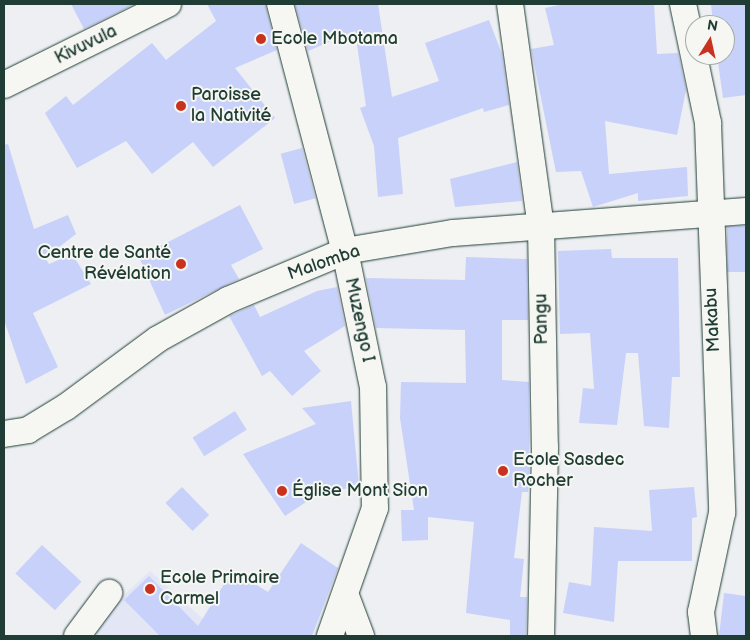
<!DOCTYPE html>
<meta charset="utf-8">
<style>
body{margin:0}
#map{position:relative;width:750px;height:640px;overflow:hidden;background:#edeff3;font-family:"Balsamiq Sans",sans-serif}
div>[style]{position:absolute}
.built>*{inset:0;background:#e2e6f5}
.building>*{inset:0;background:#c8d1f9;transform-origin:0 0}
.roads{filter:drop-shadow(0 0 1px #1f3d34) drop-shadow(0 0 1px #1f3d34)}
.street>*{height:26px;margin:-13px;padding:0 13px;transform-origin:13px;border-radius:13px;background:#f6f6f2}
.dots>*{width:14px;height:14px;translate:-50% -50%;box-sizing:border-box;border:2px solid #f6f6f2;border-radius:50%}
span{translate:-50% -50%;white-space:nowrap;text-align:center;line-height:1.15;-webkit-text-stroke:4px #f6f6f2;paint-order:stroke}
.poi-label{font-size:18px;color:#1f3d34}
.left{translate:0 -50%;text-align:left}
.right{translate:-100% -50%;text-align:right}
.street-label{font-size:18px;color:#1f3d34}
.frame{position:absolute;inset:0;border:5px solid #1f3d34;pointer-events:none}
.north{position:absolute;left:685px;top:15px;width:50px;height:50px;box-sizing:border-box;background:#f6f6f2;border:1px solid #a0aca6;border-radius:50%;rotate:10deg;font-size:14px;font-weight:700;line-height:20px;text-align:center;color:#1f3d34}
.north::after{content:'';display:block;margin:auto;width:18px;height:22px;background:#c8321e;clip-path:polygon(50% 0,100% 100%,50% 72%,0 100%)}
</style>
<div id="map">
<div class="built">
<i style="clip-path:polygon(150px 571px,222px 636px,91px 636px,112px 606px)"></i>
</div>
<div class="building">
<i style="clip-path:polygon(71px 4px,135px 4px,84px 29px)"></i>
<i style="clip-path:polygon(207px 4px,265px 4px,277px 50px,235px 68px,275px 118px,213px 167px,193px 142px,152px 174px,126px 141px,77px 168px,45px 113px,66px 96px,73px 105px,152px 43px,166px 60px,216px 21px)"></i>
<i style="clip-path:polygon(295px 4px,378px 4px,392px 97px,439px 81px,425px 43px,489px 20px,502px 54px,509px 105px,484px 112px,483px 108px,398px 138px,403px 194px,378px 197px,374px 146px,360px 108px,366px 106px,355px 31px,308px 51px)"></i>
<i style="clip-path:polygon(564px 4px,654px 4px,657px 54px,678px 53px,686px 90px,677px 135px,605px 121px,609px 174px,687px 167px,688px 196px,638px 201px,638px 193px,593px 207px,581px 171px,556px 172px,531px 49px,554px 45px,545px 8px)"></i>
<i style="clip-path:polygon(711px 4px,746px 4px,746px 95px,723px 98px,717px 55px,725px 55px,725px 25px,713px 25px)"></i>
<i style="clip-path:polygon(8px 144px,34px 229px,68px 215px,76px 234px,45px 258px,49px 264px,72px 254px,91px 284px,33px 313px,58px 367px,26px 384px,4px 320px,4px 145px)"></i>
<i style="left:302px;top:148px;width:52px;height:22px;rotate:75deg"></i>
<i style="clip-path:polygon(517px 162px,522px 201px,455px 207px,450px 179px)"></i>
<i style="clip-path:polygon(240px 205px,263px 249px,231px 265px,239px 279px,165px 315px,139px 257px)"></i>
<i style="left:746px;top:226px;width:46px;height:19px;rotate:90deg"></i>
<i style="clip-path:polygon(611px 249px,612px 258px,678px 258px,680px 377px,672px 377px,669px 428px,644px 426px,638px 353px,626px 353px,617px 425px,579px 423px,583px 388px,594px 389px,590px 333px,560px 334px,558px 251px)"></i>
<i style="clip-path:polygon(466px 257px,527px 259px,528px 320px,502px 320px,502px 380px,529px 382px,529px 483px,528px 492px,522px 492px,514px 558px,524px 559px,520px 597px,527px 597px,526px 636px,510px 636px,510px 620px,466px 613px,474px 522px,428px 517px,428px 540px,402px 541px,401px 510px,414px 510px,400px 418px,401px 382px,466px 383px,465px 330px,376px 328px,366px 278px,465px 280px)"></i>
<i style="clip-path:polygon(337px 287px,345px 326px,304px 351px,321px 371px,292px 396px,270px 371px,262px 376px,229px 316px,254px 305px,260px 317px,317px 291px)"></i>
<i style="clip-path:polygon(351px 401px,359px 486px,318px 494px,285px 516px,243px 454px,316px 424px,302px 408px)"></i>
<i style="left:235px;top:411px;width:22px;height:50px;rotate:58deg"></i>
<i style="left:182px;top:487px;width:39px;height:23px;rotate:46deg"></i>
<i style="clip-path:polygon(694px 487px,697px 517px,692px 518px,692px 561px,618px 561px,614px 622px,563px 613px,569px 582px,591px 586px,594px 527px,652px 531px,649px 490px)"></i>
<i style="clip-path:polygon(301px 543px,338px 568px,312px 636px,160px 636px,124px 600px,149px 576px,198px 626px,233px 570px,268px 592px)"></i>
<i style="left:42px;top:545px;width:54px;height:39px;rotate:43deg"></i>
<i style="clip-path:polygon(724px 593px,746px 596px,746px 636px,719px 636px)"></i>
</div>
<div class="roads">
<div class="street">
<i style="left:280px;top:4px;width:255px;rotate:75.3deg"></i>
<i style="left:345px;top:251px;width:139px;rotate:78.4deg"></i>
<i style="left:373px;top:387px;width:121px;rotate:89.1deg"></i>
<i style="left:375px;top:508px;width:136px;rotate:109.4deg"></i>
<i style="left:510px;top:4px;width:224px;rotate:82.1deg"></i>
<i style="left:541px;top:226px;width:221px;rotate:89deg"></i>
<i style="left:545px;top:447px;width:189px;rotate:91.2deg"></i>
<i style="left:683px;top:4px;width:122px;rotate:78.1deg"></i>
<i style="left:708px;top:123px;width:390px;rotate:87.9deg"></i>
<i style="left:722px;top:513px;width:101px;rotate:102deg"></i>
<i style="left:701px;top:612px;width:24px;rotate:83deg"></i>
<i style="left:4px;top:85px;width:183px;rotate:-26.3deg"></i>
<i style="left:4px;top:434px;width:24px;rotate:-9deg"></i>
<i style="left:28px;top:430px;width:44px;rotate:-31.2deg"></i>
<i style="left:66px;top:407px;width:114px;rotate:-36.5deg"></i>
<i style="left:158px;top:339px;width:80px;rotate:-29.1deg"></i>
<i style="left:228px;top:300px;width:127px;rotate:-22.7deg"></i>
<i style="left:345px;top:251px;width:109px;rotate:-9.5deg"></i>
<i style="left:453px;top:233px;width:294px;rotate:-4.3deg"></i>
<i style="left:346px;top:596px;width:43px;rotate:69.4deg"></i>
<i style="left:77px;top:636px;width:54px;rotate:-53.3deg"></i>
</div>
</div>
<div class="dots">
<i style="left:261px;top:39px;background:#c8321e"></i>
<i style="left:181px;top:106px;background:#c8321e"></i>
<i style="left:181px;top:264px;background:#c8321e"></i>
<i style="left:503px;top:471px;background:#c8321e"></i>
<i style="left:282px;top:491px;background:#c8321e"></i>
<i style="left:150px;top:589px;background:#c8321e"></i>
</div>
<div class="poi-label">
<span class="left" style="left:271px;top:39px">Ecole Mbotama</span>
<span class="left" style="left:191px;top:106px">Paroisse<br>la Nativité</span>
<span class="right" style="left:171px;top:264px">Centre de Santé<br>Révélation</span>
<span class="left" style="left:513px;top:471px">Ecole Sasdec<br>Rocher</span>
<span class="left" style="left:292px;top:491px">Église Mont Sion</span>
<span class="left" style="left:160px;top:589px">Ecole Primaire<br>Carmel</span>
</div>
<div class="street-label">
<span style="left:86px;top:45px;rotate:-26deg">Kivuvula</span>
<span style="left:324px;top:263px;rotate:-19deg">Malomba</span>
<span style="left:542px;top:319px;rotate:-91deg">Pangu</span>
<span style="left:359px;top:320px;rotate:78deg">Muzengo I</span>
<span style="left:713px;top:320px;rotate:-93deg">Makabu</span>
</div>
<div class="frame"></div>
<div class="north">N</div>
</div>
